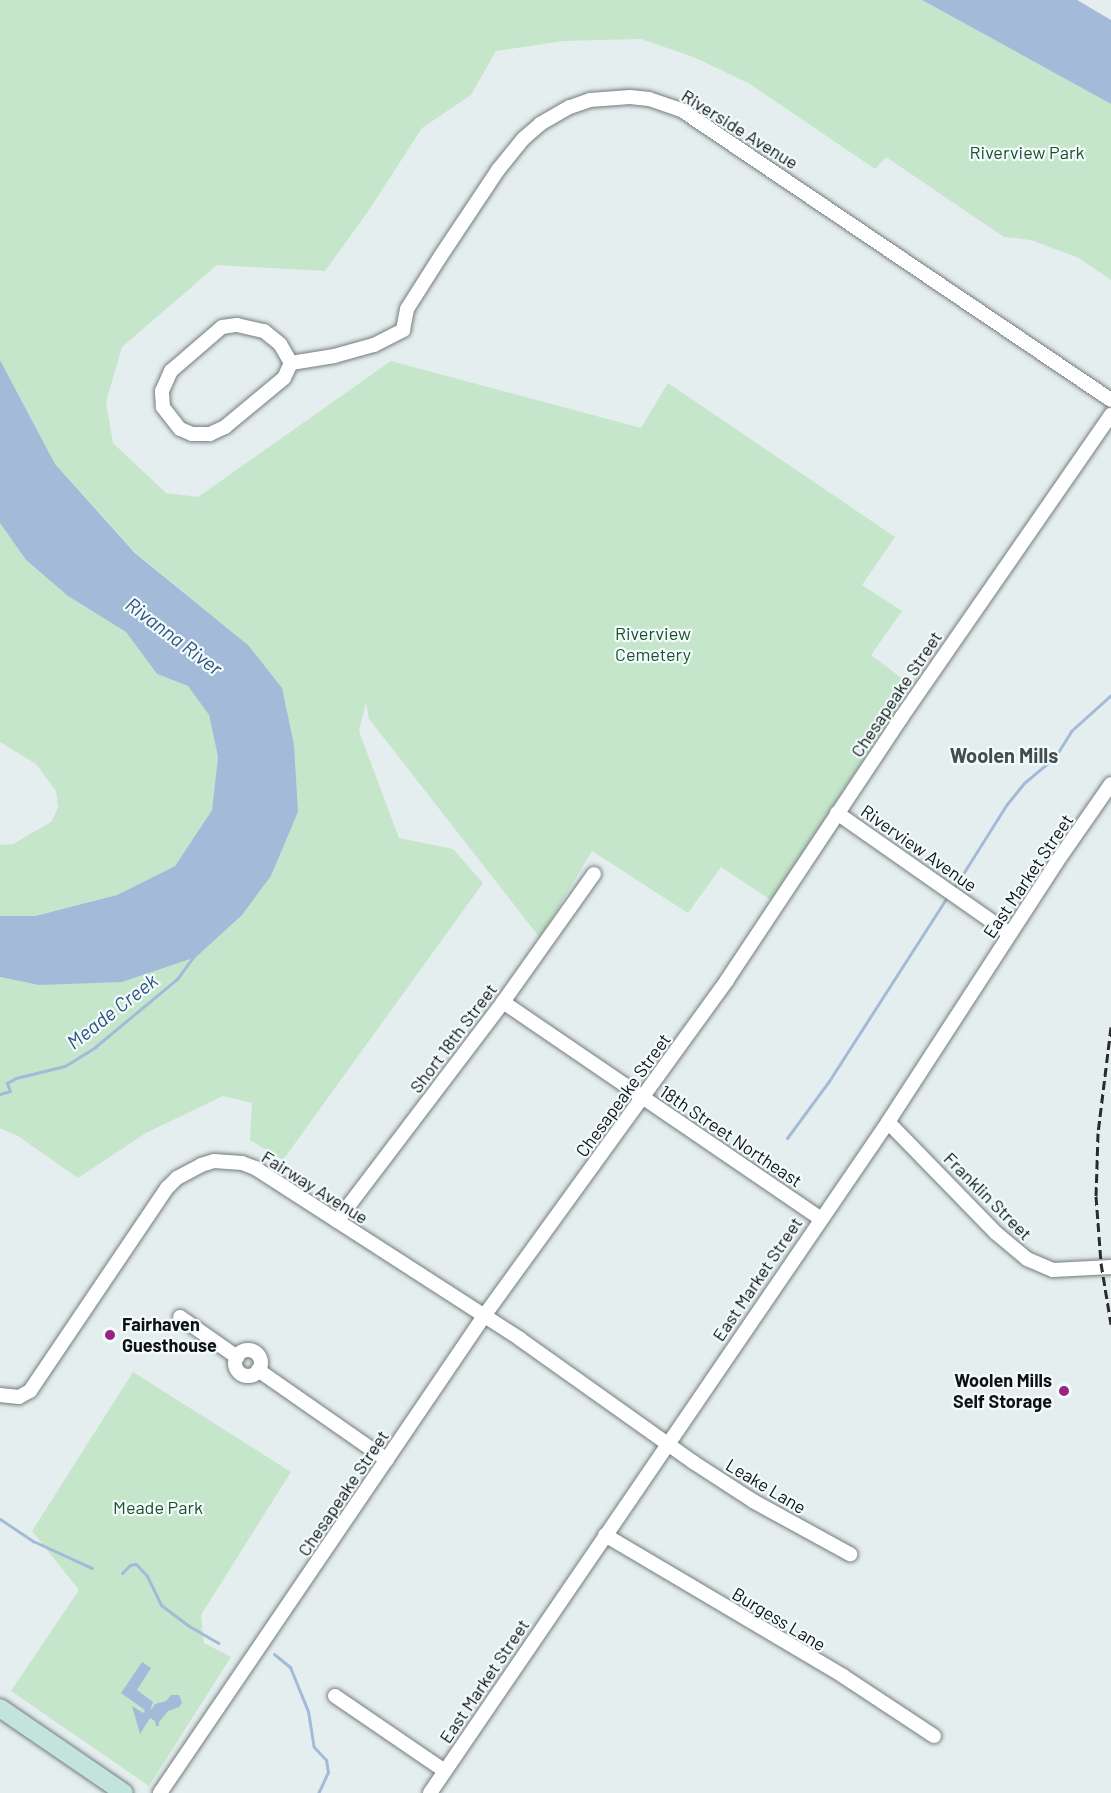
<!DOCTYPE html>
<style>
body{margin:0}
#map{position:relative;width:1111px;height:1793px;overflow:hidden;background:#e5eeef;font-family:Barlow,sans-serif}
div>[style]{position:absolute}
.green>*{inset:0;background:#c5e6ca}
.water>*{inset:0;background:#a3bad9}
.stream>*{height:3px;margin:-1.5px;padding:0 1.5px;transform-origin:1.5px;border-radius:1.5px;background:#a3bad9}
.roads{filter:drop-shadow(0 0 2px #747d7d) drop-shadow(0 0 2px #747d7d)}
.minor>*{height:14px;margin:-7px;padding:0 7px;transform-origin:7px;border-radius:7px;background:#fff}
.minor>.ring{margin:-7px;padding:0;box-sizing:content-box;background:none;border:14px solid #fff;border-radius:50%}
.secondary>*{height:18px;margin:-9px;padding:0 9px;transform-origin:9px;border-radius:9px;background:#c3e3dd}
.rail>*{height:3px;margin-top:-1.5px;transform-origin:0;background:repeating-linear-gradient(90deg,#282c2c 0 9px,transparent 0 13.5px)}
.dots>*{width:16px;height:16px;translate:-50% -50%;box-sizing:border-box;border:3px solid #f2fcfd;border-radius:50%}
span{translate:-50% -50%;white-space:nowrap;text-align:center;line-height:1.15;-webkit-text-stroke:4.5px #f2fcfd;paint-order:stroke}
.street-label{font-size:18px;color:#0f1212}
.park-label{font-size:18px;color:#1d4f2a}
.poi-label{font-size:18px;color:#0f1212;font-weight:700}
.left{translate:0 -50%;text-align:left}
.right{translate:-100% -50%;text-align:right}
.water-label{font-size:20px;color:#33537f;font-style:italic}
.neighbourhood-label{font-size:20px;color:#444c4d;font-weight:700}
</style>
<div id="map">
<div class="green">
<i style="clip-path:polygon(0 0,922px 0,1111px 104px,1111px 280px,1079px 258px,1031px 240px,1004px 237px,886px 157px,875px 169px,750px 84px,696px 58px,641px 39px,563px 41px,496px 51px,471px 95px,422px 128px,369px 210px,325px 271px,217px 265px,122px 347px,106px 402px,113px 443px,166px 493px,198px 497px,391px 361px,641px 428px,668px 383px,895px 537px,862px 585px,902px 611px,871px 655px,912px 686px,771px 900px,721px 867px,688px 913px,592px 851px,540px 938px,369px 719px,366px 702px,359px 731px,399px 838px,453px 849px,483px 883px,283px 1160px,250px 1140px,252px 1103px,223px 1096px,146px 1133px,78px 1178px,18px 1136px,0 1128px,0 977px,39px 985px,242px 915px,271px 876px,298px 812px,248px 645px,136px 553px,55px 464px,0 360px)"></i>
<i style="clip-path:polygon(0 523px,26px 560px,68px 596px,126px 632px,157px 674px,188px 686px,209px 715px,218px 757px,212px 810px,175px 866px,117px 895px,35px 916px,0 916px,0 845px,13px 844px,51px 822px,58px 808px,56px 791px,36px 764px,0 742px)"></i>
<i style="clip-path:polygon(133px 1372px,291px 1472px,201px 1615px,204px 1643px,231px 1657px,149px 1786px,11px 1691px,79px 1590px,32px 1531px)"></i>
</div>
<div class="water">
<i style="clip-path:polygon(922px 0,1077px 0,1111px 20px,1111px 104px)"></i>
<i style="clip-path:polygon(0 360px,55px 464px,135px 553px,248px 645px,282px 688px,294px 745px,298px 812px,271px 876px,242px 915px,196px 957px,122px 982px,39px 985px,0 977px,0 916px,35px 916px,117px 895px,175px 866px,212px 810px,218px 757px,209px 715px,188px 686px,157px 674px,126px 632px,68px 596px,26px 560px,0 523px)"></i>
<i style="clip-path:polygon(142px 1662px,151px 1668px,137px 1690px,153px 1702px,150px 1711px,155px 1704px,166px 1701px,171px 1695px,179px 1695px,182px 1703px,179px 1707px,168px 1711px,159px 1722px,159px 1726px,156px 1726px,155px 1721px,150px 1718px,140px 1734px,132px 1706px,143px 1713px,145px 1710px,121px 1693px)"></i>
</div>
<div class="stream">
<i style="left:954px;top:888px;width:99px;rotate:-57.8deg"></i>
<i style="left:1007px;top:804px;width:27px;rotate:-51deg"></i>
<i style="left:1024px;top:783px;width:40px;rotate:-40deg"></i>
<i style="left:1055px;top:757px;width:31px;rotate:-58deg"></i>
<i style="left:1071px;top:731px;width:54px;rotate:-42deg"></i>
<i style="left:0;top:1094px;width:10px;rotate:-17deg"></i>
<i style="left:10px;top:1091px;width:9px;rotate:-111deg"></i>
<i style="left:7px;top:1083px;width:10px;rotate:-29deg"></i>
<i style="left:16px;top:1078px;width:50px;rotate:-13.8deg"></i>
<i style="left:65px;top:1066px;width:36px;rotate:-32deg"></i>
<i style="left:95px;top:1047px;width:107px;rotate:-39.7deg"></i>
<i style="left:177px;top:979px;width:29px;rotate:-54deg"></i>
<i style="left:787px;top:1138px;width:71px;rotate:-53.6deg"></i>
<i style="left:829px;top:1081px;width:216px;rotate:-57.3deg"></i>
<i style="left:0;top:1519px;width:40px;rotate:34deg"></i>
<i style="left:33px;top:1541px;width:65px;rotate:24.6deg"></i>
<i style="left:122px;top:1573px;width:11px;rotate:-45deg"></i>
<i style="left:130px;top:1565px;width:6px;rotate:-9deg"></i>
<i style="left:136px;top:1564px;width:16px;rotate:47deg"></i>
<i style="left:147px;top:1576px;width:32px;rotate:64deg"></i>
<i style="left:161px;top:1605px;width:35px;rotate:37deg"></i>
<i style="left:189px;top:1626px;width:34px;rotate:30deg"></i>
<i style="left:274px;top:1654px;width:21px;rotate:39deg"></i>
<i style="left:290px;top:1667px;width:48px;rotate:67.8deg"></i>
<i style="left:308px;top:1711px;width:36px;rotate:81deg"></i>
<i style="left:314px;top:1747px;width:18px;rotate:47deg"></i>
<i style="left:326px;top:1760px;width:12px;rotate:81deg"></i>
<i style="left:328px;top:1772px;width:23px;rotate:115deg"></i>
</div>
<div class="roads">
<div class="minor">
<i style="left:291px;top:363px;width:17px;rotate:115deg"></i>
<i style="left:284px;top:378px;width:77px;rotate:140.3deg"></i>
<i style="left:225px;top:427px;width:17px;rotate:155deg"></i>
<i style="left:210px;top:434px;width:18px;rotate:180deg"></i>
<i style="left:192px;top:434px;width:13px;rotate:-157deg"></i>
<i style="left:180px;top:429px;width:28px;rotate:-128deg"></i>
<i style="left:163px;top:407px;width:16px;rotate:-94deg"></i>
<i style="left:162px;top:391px;width:22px;rotate:-66deg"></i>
<i style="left:171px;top:371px;width:67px;rotate:-40.8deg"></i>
<i style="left:222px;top:327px;width:15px;rotate:-8deg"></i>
<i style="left:237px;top:325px;width:28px;rotate:13deg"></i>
<i style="left:264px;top:331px;width:21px;rotate:39deg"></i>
<i style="left:280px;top:344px;width:22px;rotate:60deg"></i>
<i style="left:291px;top:363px;width:44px;rotate:-9.2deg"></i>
<i style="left:334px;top:356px;width:41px;rotate:-15.4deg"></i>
<i style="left:374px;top:345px;width:33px;rotate:-27deg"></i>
<i style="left:403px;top:330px;width:21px;rotate:-79deg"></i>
<i style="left:407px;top:309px;width:62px;rotate:-57.6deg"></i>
<i style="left:440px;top:257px;width:105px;rotate:-56.3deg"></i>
<i style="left:498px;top:170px;width:40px;rotate:-51deg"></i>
<i style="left:523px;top:139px;width:23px;rotate:-41deg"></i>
<i style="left:540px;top:124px;width:34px;rotate:-30deg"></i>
<i style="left:570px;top:107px;width:21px;rotate:-19deg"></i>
<i style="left:590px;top:100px;width:40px;rotate:-4.3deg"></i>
<i style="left:630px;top:97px;width:19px;rotate:6deg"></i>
<i style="left:649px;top:99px;width:36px;rotate:19deg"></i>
<i style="left:683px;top:111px;width:516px;rotate:34.03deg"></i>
<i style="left:837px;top:813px;width:211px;rotate:35deg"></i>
<i style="left:503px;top:1002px;width:384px;rotate:34.3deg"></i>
<i style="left:888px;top:1122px;width:155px;rotate:45.8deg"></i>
<i style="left:996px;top:1233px;width:40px;rotate:40deg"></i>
<i style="left:1027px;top:1259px;width:28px;rotate:23deg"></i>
<i style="left:1053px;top:1270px;width:58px;rotate:-3deg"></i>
<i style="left:337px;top:1221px;width:275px;rotate:-52.8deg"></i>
<i style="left:503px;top:1002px;width:157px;rotate:-54.6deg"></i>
<i style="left:180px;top:1317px;width:70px;rotate:35.1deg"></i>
<i class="ring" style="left:235px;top:1350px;width:12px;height:12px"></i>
<i style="left:258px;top:1370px;width:157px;rotate:34.9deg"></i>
<i style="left:0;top:1395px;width:19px;rotate:6deg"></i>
<i style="left:19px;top:1397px;width:13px;rotate:-29deg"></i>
<i style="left:30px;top:1391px;width:245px;rotate:-56deg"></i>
<i style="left:167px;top:1188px;width:14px;rotate:-45deg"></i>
<i style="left:177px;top:1178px;width:27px;rotate:-28deg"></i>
<i style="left:201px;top:1165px;width:14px;rotate:-17deg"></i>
<i style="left:214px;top:1161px;width:28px;rotate:4deg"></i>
<i style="left:242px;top:1163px;width:14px;rotate:21deg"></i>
<i style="left:255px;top:1168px;width:315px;rotate:32.8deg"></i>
<i style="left:520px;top:1339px;width:212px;rotate:35.4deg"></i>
<i style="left:693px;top:1462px;width:72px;rotate:33deg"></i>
<i style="left:753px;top:1501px;width:111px;rotate:28.7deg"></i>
<i style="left:605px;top:1535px;width:277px;rotate:30.6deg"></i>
<i style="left:843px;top:1676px;width:109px;rotate:33.4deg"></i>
<i style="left:335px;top:1696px;width:133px;rotate:34.3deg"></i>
<i style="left:160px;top:1793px;width:577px;rotate:-55.81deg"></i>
<i style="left:484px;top:1316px;width:415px;rotate:-54.1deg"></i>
<i style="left:727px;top:980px;width:315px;rotate:-56.4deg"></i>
<i style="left:901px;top:718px;width:369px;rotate:-55.3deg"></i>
<i style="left:430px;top:1793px;width:812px;rotate:-55.68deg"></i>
<i style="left:888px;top:1122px;width:309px;rotate:-57deg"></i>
<i style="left:1056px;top:863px;width:96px;rotate:-55.2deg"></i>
</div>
<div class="secondary">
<i style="left:0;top:1708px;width:150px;rotate:34.4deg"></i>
</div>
</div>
<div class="rail">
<i style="left:1111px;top:1027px;width:107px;rotate:97deg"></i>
<i style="left:1098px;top:1133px;width:63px;rotate:91.8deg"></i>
<i style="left:1096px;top:1196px;width:67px;rotate:85.7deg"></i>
<i style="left:1101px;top:1263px;width:62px;rotate:80.7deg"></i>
</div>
<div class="dots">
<i style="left:110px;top:1335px;background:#982583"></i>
<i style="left:1064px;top:1391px;background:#982583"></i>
</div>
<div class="street-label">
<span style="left:740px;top:129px;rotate:32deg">Riverside Avenue</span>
<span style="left:896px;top:694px;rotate:-56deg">Chesapeake Street</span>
<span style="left:919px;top:848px;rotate:35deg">Riverview Avenue</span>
<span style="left:1028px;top:876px;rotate:-56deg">East Market Street</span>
<span style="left:453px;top:1038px;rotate:-53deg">Short 18th Street</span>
<span style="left:623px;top:1095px;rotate:-54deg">Chesapeake Street</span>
<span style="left:731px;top:1136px;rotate:34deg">18th Street Northeast</span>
<span style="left:315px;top:1187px;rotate:32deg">Fairway Avenue</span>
<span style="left:988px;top:1196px;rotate:45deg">Franklin Street</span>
<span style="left:757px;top:1279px;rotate:-56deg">East Market Street</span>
<span style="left:766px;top:1486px;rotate:31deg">Leake Lane</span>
<span style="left:343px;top:1493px;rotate:-56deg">Chesapeake Street</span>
<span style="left:779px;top:1619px;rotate:31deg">Burgess Lane</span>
<span style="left:484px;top:1681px;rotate:-56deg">East Market Street</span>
</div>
<div class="park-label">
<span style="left:1027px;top:152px">Riverview Park</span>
<span style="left:653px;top:644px">Riverview<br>Cemetery</span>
<span style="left:158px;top:1507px">Meade Park</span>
</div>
<div class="poi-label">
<span class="left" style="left:122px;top:1335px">Fairhaven<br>Guesthouse</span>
<span class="right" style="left:1052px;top:1391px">Woolen Mills<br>Self Storage</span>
</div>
<div class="water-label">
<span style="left:174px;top:636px;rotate:37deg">Rivanna River</span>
<span style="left:112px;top:1011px;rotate:-38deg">Meade Creek</span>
</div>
<div class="neighbourhood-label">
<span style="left:1004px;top:755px">Woolen Mills</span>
</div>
</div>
